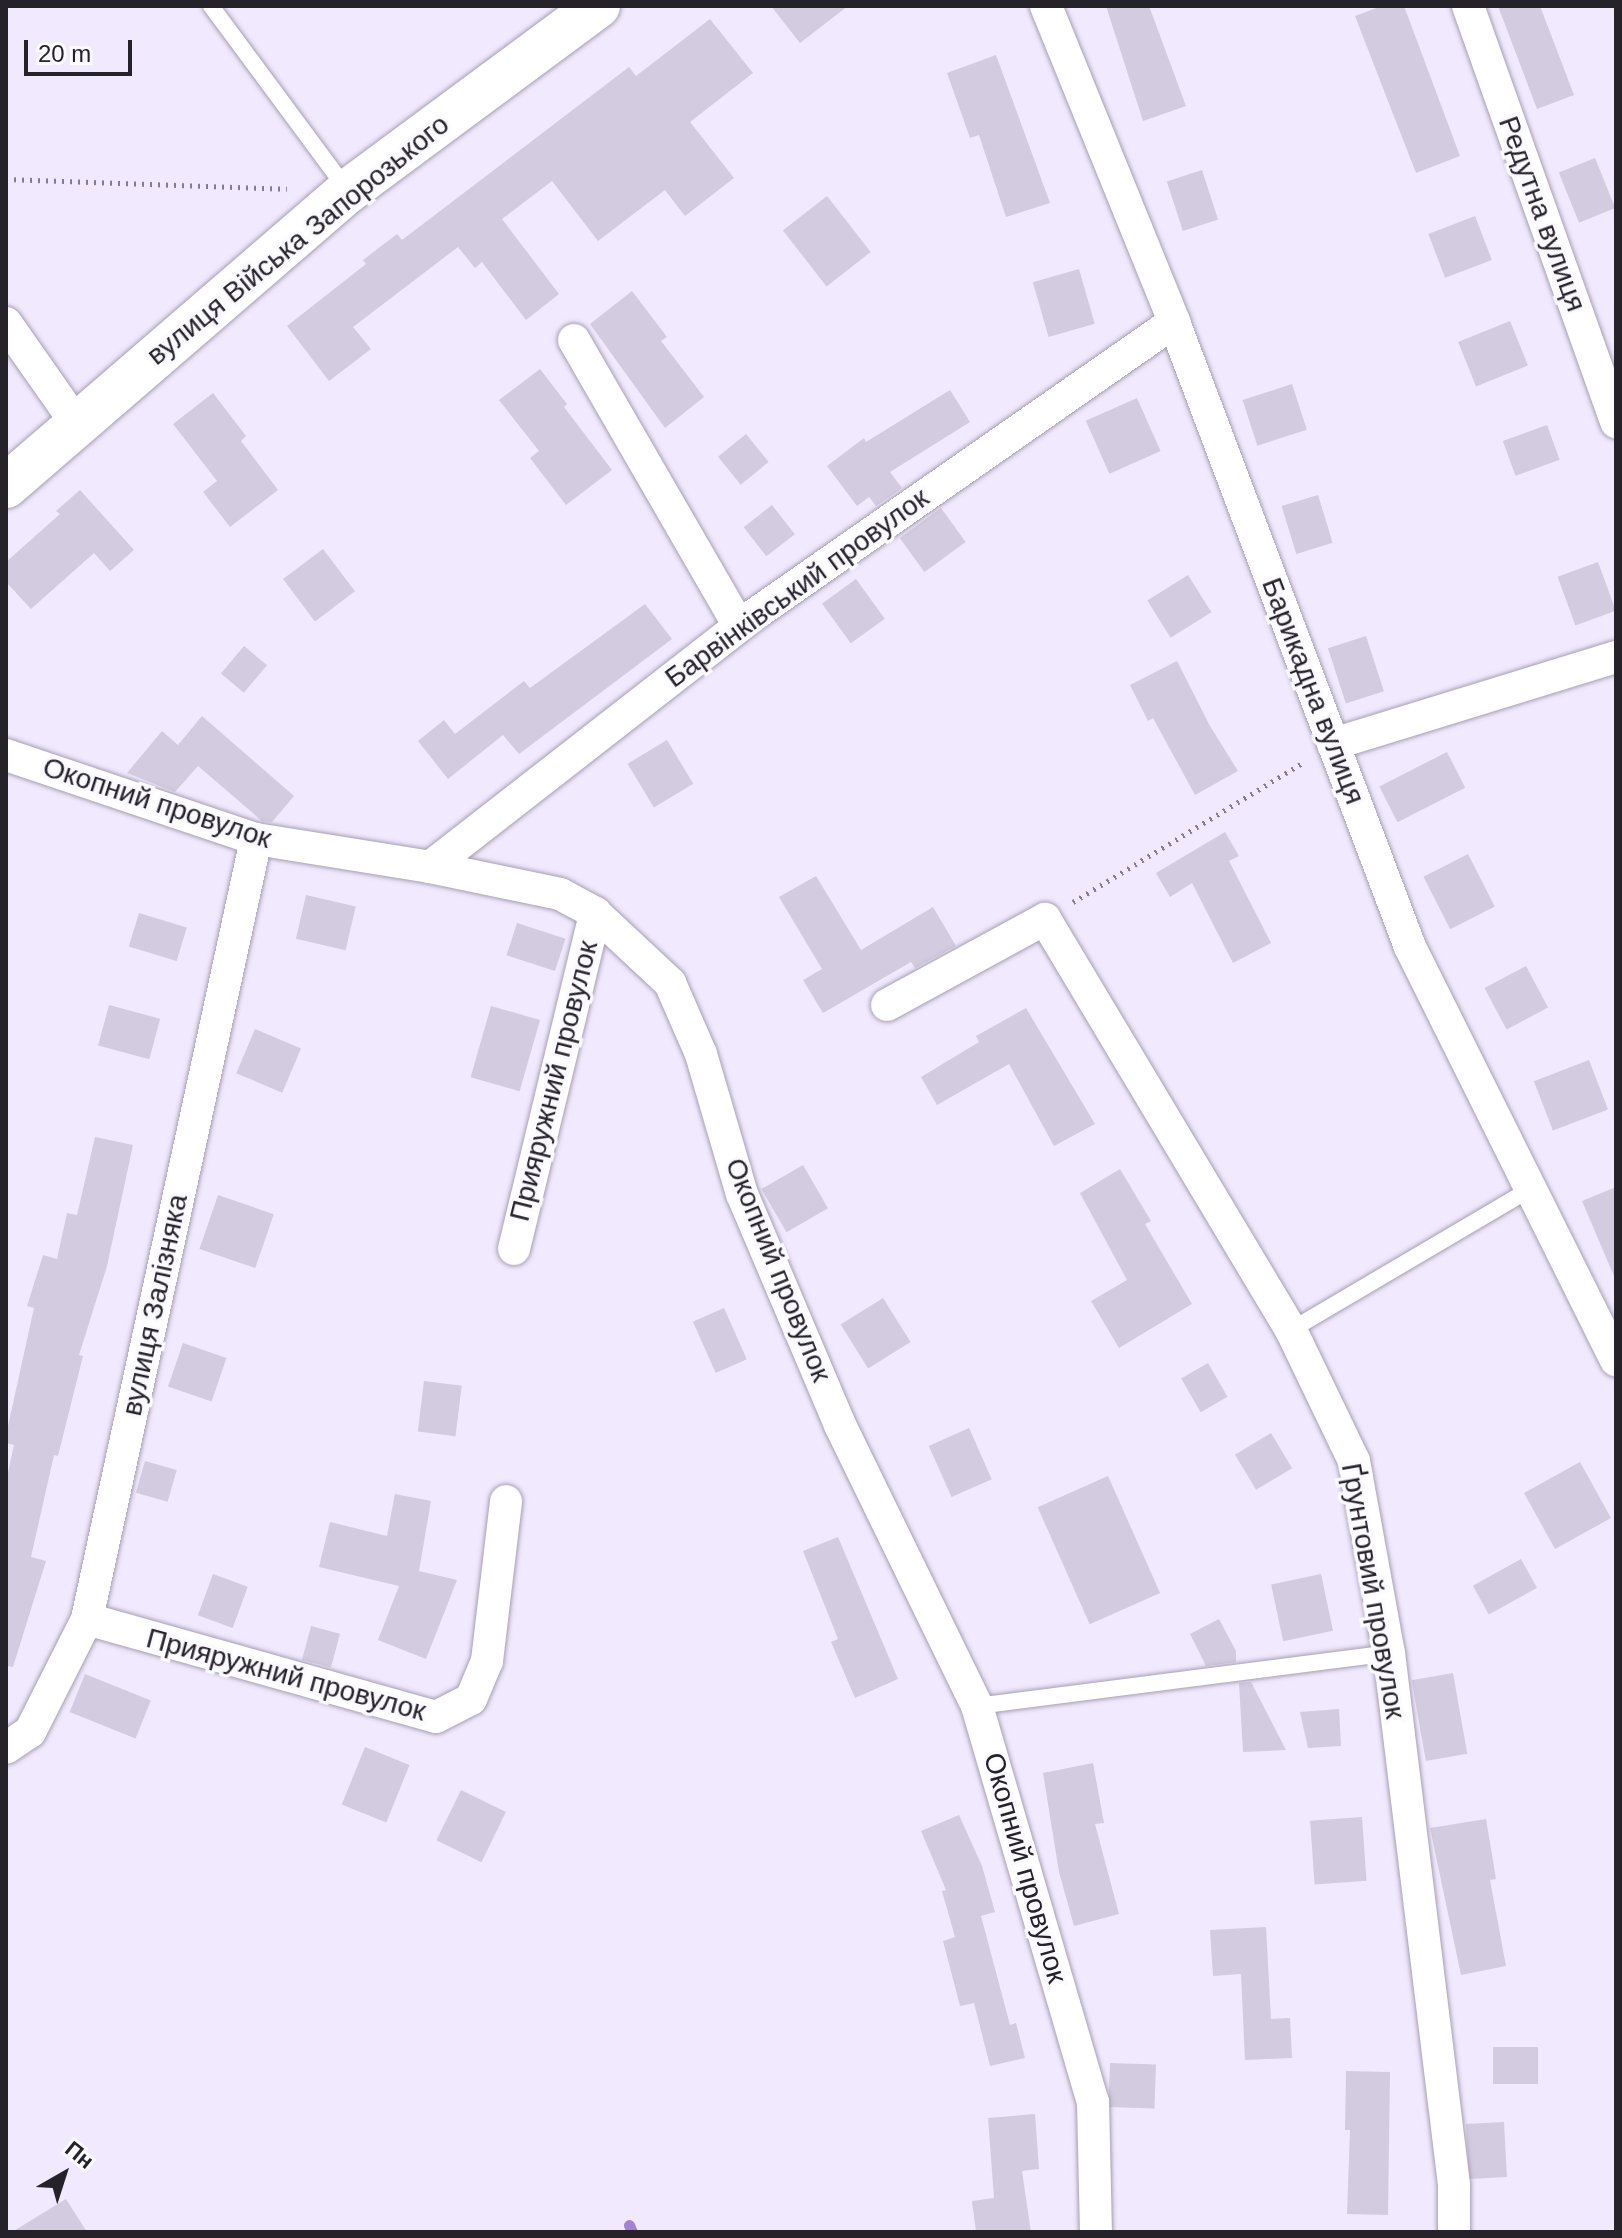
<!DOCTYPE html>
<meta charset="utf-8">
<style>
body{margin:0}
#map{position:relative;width:1622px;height:2238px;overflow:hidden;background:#f1e9fe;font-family:Arial,sans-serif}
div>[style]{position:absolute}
.stream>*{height:11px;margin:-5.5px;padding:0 5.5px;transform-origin:5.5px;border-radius:5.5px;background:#a481d3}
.building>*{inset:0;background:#d3cbe0;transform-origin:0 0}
.path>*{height:5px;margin-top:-2.5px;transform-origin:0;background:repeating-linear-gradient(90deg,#837e8b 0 2px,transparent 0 8px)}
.roads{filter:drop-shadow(0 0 2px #a69fb2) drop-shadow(0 0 2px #a69fb2)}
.lane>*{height:16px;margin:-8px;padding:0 8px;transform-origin:8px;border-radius:8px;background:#fff}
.street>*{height:32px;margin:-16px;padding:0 16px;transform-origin:16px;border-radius:16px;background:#fff}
.secondary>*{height:44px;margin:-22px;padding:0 22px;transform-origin:22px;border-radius:22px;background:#fff}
span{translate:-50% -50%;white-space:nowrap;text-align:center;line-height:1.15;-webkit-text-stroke:7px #fbfafe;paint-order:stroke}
.street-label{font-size:28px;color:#252229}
.frame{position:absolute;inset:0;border:8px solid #252229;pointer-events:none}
.north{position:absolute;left:24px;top:2134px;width:80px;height:80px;-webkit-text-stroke:6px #fbfafe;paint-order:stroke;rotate:39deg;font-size:22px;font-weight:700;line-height:32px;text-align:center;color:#252229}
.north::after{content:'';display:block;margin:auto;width:28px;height:36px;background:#252229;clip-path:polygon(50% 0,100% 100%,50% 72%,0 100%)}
.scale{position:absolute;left:24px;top:40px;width:108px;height:36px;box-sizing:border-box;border:4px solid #252229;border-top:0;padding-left:10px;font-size:24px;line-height:28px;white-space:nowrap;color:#252229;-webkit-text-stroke:6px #fbfafe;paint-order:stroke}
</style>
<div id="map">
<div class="stream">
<i style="left:629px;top:2225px;width:8px;rotate:67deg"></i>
</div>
<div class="building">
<i style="clip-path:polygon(771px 6px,848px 6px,800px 43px)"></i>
<i style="clip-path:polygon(1106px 6px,1149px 6px,1186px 106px,1143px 121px)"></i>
<i style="clip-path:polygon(1382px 6px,1404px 6px,1460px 156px,1416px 173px,1355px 16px)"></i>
<i style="clip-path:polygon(1498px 6px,1540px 6px,1574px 95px,1537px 109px)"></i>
<i style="clip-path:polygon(710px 19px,753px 73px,690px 122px,734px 178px,685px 216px,665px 190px,598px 241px,552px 181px,502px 219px,559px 294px,526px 320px,482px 262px,475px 268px,458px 247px,353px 327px,371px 349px,329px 381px,287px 326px,366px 264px,363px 260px,397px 234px,402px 240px,629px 67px,636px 76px)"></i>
<i style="clip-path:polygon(996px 55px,1050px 203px,1006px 217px,979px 135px,970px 138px,947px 73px)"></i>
<i style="left:1595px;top:158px;width:54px;height:39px;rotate:68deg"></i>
<i style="left:1202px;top:170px;width:52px;height:37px;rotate:72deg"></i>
<i style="left:827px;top:196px;width:71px;height:56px;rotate:52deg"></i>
<i style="left:1475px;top:216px;width:47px;height:50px;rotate:69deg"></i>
<i style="left:1079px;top:269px;width:57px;height:48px;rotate:74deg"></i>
<i style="clip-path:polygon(632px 291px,667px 337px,661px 341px,704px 397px,665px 428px,590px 324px)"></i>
<i style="left:1510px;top:321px;width:48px;height:56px;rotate:68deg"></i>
<i style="clip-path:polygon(540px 369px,567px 404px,564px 407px,612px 470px,566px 505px,530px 458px,539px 451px,499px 400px)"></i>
<i style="left:1292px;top:384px;width:48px;height:52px;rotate:72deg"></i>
<i style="clip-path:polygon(950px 390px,970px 422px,890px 472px,902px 488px,876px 506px,869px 497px,857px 506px,827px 466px,864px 438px,866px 442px)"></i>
<i style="clip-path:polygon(213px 393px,246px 436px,241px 441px,278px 490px,230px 527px,203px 492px,217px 481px,173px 424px)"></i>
<i style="left:1137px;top:398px;width:58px;height:56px;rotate:66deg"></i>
<i style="left:1547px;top:425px;width:37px;height:47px;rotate:70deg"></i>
<i style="left:746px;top:434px;width:36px;height:36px;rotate:51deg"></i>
<i style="clip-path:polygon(80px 490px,134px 550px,110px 571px,94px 553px,31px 609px,6px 582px,6px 562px,60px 514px,56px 511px)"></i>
<i style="left:1318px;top:495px;width:50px;height:38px;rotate:73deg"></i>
<i style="left:772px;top:505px;width:37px;height:36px;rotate:52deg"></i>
<i style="left:941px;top:508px;width:42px;height:51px;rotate:54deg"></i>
<i style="left:323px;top:549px;width:53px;height:50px;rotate:53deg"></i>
<i style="left:1598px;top:562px;width:52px;height:43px;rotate:70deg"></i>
<i style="left:1188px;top:575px;width:44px;height:48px;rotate:58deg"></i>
<i style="left:856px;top:579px;width:49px;height:42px;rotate:54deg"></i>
<i style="clip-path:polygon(645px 604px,672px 639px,519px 754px,503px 735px,448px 779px,418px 741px,444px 720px,455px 734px,524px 681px,530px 688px)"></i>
<i style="left:1366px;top:636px;width:58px;height:40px;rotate:72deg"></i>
<i style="left:244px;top:646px;width:30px;height:36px;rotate:40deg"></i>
<i style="clip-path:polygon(1177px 661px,1210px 726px,1238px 771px,1195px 795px,1153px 718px,1148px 721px,1130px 685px)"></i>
<i style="clip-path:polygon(202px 716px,294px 796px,272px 822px,262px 821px,198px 766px,175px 792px,127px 773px,162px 731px,178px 745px)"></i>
<i style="left:667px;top:740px;width:51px;height:46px;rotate:59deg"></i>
<i style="left:1447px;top:752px;width:40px;height:76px;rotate:63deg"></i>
<i style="clip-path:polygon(1225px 832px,1239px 856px,1229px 861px,1271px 943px,1233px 963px,1192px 883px,1170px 897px,1156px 873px)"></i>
<i style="left:1468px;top:854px;width:59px;height:50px;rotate:63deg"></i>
<i style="clip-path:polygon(816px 876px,861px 950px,933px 907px,956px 946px,915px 968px,911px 962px,823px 1013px,803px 980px,822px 969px,779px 897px)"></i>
<i style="left:306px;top:895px;width:51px;height:45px;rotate:13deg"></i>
<i style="left:139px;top:913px;width:50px;height:35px;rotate:17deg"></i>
<i style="left:517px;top:923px;width:51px;height:34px;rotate:18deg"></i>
<i style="left:1526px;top:966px;width:47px;height:47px;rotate:62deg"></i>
<i style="left:109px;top:1005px;width:53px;height:42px;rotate:15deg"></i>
<i style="left:491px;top:1006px;width:51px;height:74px;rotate:16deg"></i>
<i style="clip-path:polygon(1026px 1008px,1095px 1124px,1054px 1146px,1009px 1064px,937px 1105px,921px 1077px,979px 1042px,976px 1036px)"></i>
<i style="left:255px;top:1029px;width:50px;height:48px;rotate:23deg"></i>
<i style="left:1589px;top:1060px;width:53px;height:59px;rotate:69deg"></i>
<i style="clip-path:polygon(95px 1137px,133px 1145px,107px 1266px,79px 1355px,83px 1356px,58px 1456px,54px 1455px,31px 1557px,46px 1561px,13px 1667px,6px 1666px,6px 1482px,14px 1445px,6px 1443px,6px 1435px,34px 1308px,27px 1306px,43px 1255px,57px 1259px,67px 1213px,77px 1215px)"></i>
<i style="left:803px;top:1165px;width:50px;height:48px;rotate:60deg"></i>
<i style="clip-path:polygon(1120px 1169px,1151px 1221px,1145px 1224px,1192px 1304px,1119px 1348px,1091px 1301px,1127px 1280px,1080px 1193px)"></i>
<i style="clip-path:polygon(1616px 1187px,1616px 1281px,1582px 1201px)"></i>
<i style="left:218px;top:1195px;width:59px;height:57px;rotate:19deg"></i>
<i style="left:883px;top:1298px;width:52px;height:50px;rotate:58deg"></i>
<i style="left:724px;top:1308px;width:56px;height:34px;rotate:66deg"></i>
<i style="left:183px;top:1343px;width:46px;height:46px;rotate:19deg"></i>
<i style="left:1208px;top:1363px;width:39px;height:31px;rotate:60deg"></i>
<i style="left:424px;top:1381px;width:38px;height:51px;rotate:7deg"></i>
<i style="left:969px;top:1428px;width:56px;height:44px;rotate:66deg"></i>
<i style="left:1271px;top:1433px;width:41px;height:42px;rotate:59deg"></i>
<i style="left:145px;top:1461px;width:33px;height:33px;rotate:16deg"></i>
<i style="left:1580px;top:1462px;width:64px;height:64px;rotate:61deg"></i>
<i style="left:1108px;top:1476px;width:128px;height:77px;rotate:66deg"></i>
<i style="clip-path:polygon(395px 1494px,431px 1501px,419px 1571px,457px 1580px,426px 1659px,378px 1640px,399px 1586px,319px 1567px,330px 1522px,387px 1536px)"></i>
<i style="clip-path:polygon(838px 1537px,898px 1679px,855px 1698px,831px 1642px,838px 1639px,803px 1551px)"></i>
<i style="left:1521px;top:1559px;width:33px;height:55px;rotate:61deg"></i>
<i style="left:213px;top:1574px;width:37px;height:44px;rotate:20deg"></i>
<i style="left:1321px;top:1574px;width:58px;height:51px;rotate:78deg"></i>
<i style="clip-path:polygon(1219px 1619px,1236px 1651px,1236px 1662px,1206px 1666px,1190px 1634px)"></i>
<i style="left:311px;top:1626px;width:30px;height:35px;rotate:15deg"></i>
<i style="left:1453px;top:1673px;width:82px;height:42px;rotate:80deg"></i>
<i style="left:85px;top:1674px;width:71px;height:41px;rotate:22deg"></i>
<i style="clip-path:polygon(1251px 1682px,1286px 1750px,1243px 1752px,1239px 1683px)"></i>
<i style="clip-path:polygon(1339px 1709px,1341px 1746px,1308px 1748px,1300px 1712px)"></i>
<i style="left:365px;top:1747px;width:48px;height:62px;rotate:22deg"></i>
<i style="clip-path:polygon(1093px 1763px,1104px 1823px,1095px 1824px,1119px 1914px,1074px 1926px,1059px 1872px,1043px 1773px)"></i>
<i style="left:461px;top:1790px;width:50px;height:56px;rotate:26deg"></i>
<i style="clip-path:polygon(959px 1815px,982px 1866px,995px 1912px,981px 1916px,1010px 2025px,1016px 2023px,1025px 2058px,990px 2066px,974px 2003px,960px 2006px,943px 1941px,955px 1937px,942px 1891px,946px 1890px,921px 1831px)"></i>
<i style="left:1362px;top:1817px;width:64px;height:52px;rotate:86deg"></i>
<i style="clip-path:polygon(1486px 1819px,1496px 1879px,1490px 1880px,1506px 1966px,1461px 1975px,1430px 1828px)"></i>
<i style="clip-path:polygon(1266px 1927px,1271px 2019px,1290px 2018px,1292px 2058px,1245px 2060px,1241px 1974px,1213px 1976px,1210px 1930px)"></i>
<i style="left:1493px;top:2047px;width:45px;height:37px"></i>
<i style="left:1110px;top:2063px;width:46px;height:44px;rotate:2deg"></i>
<i style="clip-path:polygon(1346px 2071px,1390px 2072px,1388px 2215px,1347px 2214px,1350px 2130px,1345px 2130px)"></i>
<i style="clip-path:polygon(1035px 2114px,1039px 2169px,1022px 2171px,1031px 2232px,976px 2232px,972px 2201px,994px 2198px,988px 2118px)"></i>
<i style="left:1504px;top:2122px;width:55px;height:38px;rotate:87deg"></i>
<i style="clip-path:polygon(66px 2199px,87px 2232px,12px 2232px)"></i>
</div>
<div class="path">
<i style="left:6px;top:179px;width:281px;rotate:2deg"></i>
<i style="left:1073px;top:902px;width:270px;rotate:-31.2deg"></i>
</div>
<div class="roads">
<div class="lane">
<i style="left:211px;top:6px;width:230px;rotate:53.5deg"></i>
<i style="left:1291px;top:1330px;width:276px;rotate:-30.5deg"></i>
<i style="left:977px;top:1706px;width:415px;rotate:-7.3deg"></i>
</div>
<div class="street">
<i style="left:1046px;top:6px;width:341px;rotate:67.9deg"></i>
<i style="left:1174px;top:322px;width:668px;rotate:69.31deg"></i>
<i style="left:1410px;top:947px;width:462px;rotate:63.5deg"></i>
<i style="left:1468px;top:6px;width:442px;rotate:70.4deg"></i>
<i style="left:6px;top:323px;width:122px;rotate:55deg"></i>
<i style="left:574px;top:340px;width:330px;rotate:60deg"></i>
<i style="left:1333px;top:744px;width:296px;rotate:-17.1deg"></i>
<i style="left:6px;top:755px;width:264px;rotate:18.6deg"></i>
<i style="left:256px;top:839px;width:176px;rotate:9.1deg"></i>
<i style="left:430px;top:867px;width:133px;rotate:11.7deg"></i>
<i style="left:560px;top:894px;width:40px;rotate:28deg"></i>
<i style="left:595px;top:913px;width:103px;rotate:43deg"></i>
<i style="left:670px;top:983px;width:77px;rotate:66.4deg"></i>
<i style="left:701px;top:1054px;width:146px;rotate:73.7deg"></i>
<i style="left:742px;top:1194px;width:251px;rotate:67deg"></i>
<i style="left:840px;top:1425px;width:313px;rotate:64deg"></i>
<i style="left:977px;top:1706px;width:413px;rotate:73.7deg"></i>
<i style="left:1093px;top:2102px;width:130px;rotate:88.7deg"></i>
<i style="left:430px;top:867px;width:407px;rotate:-37.9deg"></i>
<i style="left:751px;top:617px;width:516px;rotate:-34.89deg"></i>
<i style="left:887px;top:1005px;width:180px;rotate:-28.6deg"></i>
<i style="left:1045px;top:919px;width:479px;rotate:59.1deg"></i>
<i style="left:1291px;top:1330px;width:145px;rotate:64.3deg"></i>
<i style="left:1354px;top:1461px;width:195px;rotate:79.7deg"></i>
<i style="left:1389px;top:1653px;width:536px;rotate:83.03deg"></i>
<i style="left:1454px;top:2185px;width:47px;rotate:90deg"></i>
<i style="left:514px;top:1249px;width:346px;rotate:-76.4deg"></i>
<i style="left:87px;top:1619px;width:362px;rotate:15.7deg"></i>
<i style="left:436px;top:1717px;width:39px;rotate:-27deg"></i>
<i style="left:471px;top:1699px;width:41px;rotate:-67.2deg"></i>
<i style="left:487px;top:1661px;width:161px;rotate:-83.2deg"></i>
<i style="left:6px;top:1748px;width:29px;rotate:-34deg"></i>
<i style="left:30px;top:1732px;width:127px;rotate:-63.2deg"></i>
<i style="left:87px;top:1619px;width:798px;rotate:-77.77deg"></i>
</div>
<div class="secondary">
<i style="left:6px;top:486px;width:452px;rotate:-40.8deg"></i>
<i style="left:348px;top:191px;width:311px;rotate:-36.5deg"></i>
</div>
</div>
<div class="street-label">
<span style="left:1542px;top:214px;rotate:70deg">Редутна вулиця</span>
<span style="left:298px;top:240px;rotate:-39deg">вулиця Війська Запорозького</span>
<span style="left:797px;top:588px;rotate:-36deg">Барвінківський провулок</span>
<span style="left:1313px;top:691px;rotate:69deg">Барикадна вулиця</span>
<span style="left:157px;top:803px;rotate:18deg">Окопний провулок</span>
<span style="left:554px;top:1081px;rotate:-76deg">Прияружний провулок</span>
<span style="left:778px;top:1270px;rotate:68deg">Окопний провулок</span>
<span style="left:155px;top:1305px;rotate:-78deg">вулиця Залізняка</span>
<span style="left:1373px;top:1591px;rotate:80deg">Ґрунтовий провулок</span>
<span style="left:286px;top:1675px;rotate:15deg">Прияружний провулок</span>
<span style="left:1025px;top:1868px;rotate:74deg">Окопний провулок</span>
</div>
<div class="frame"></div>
<div class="north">Пн</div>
<div class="scale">20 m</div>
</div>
